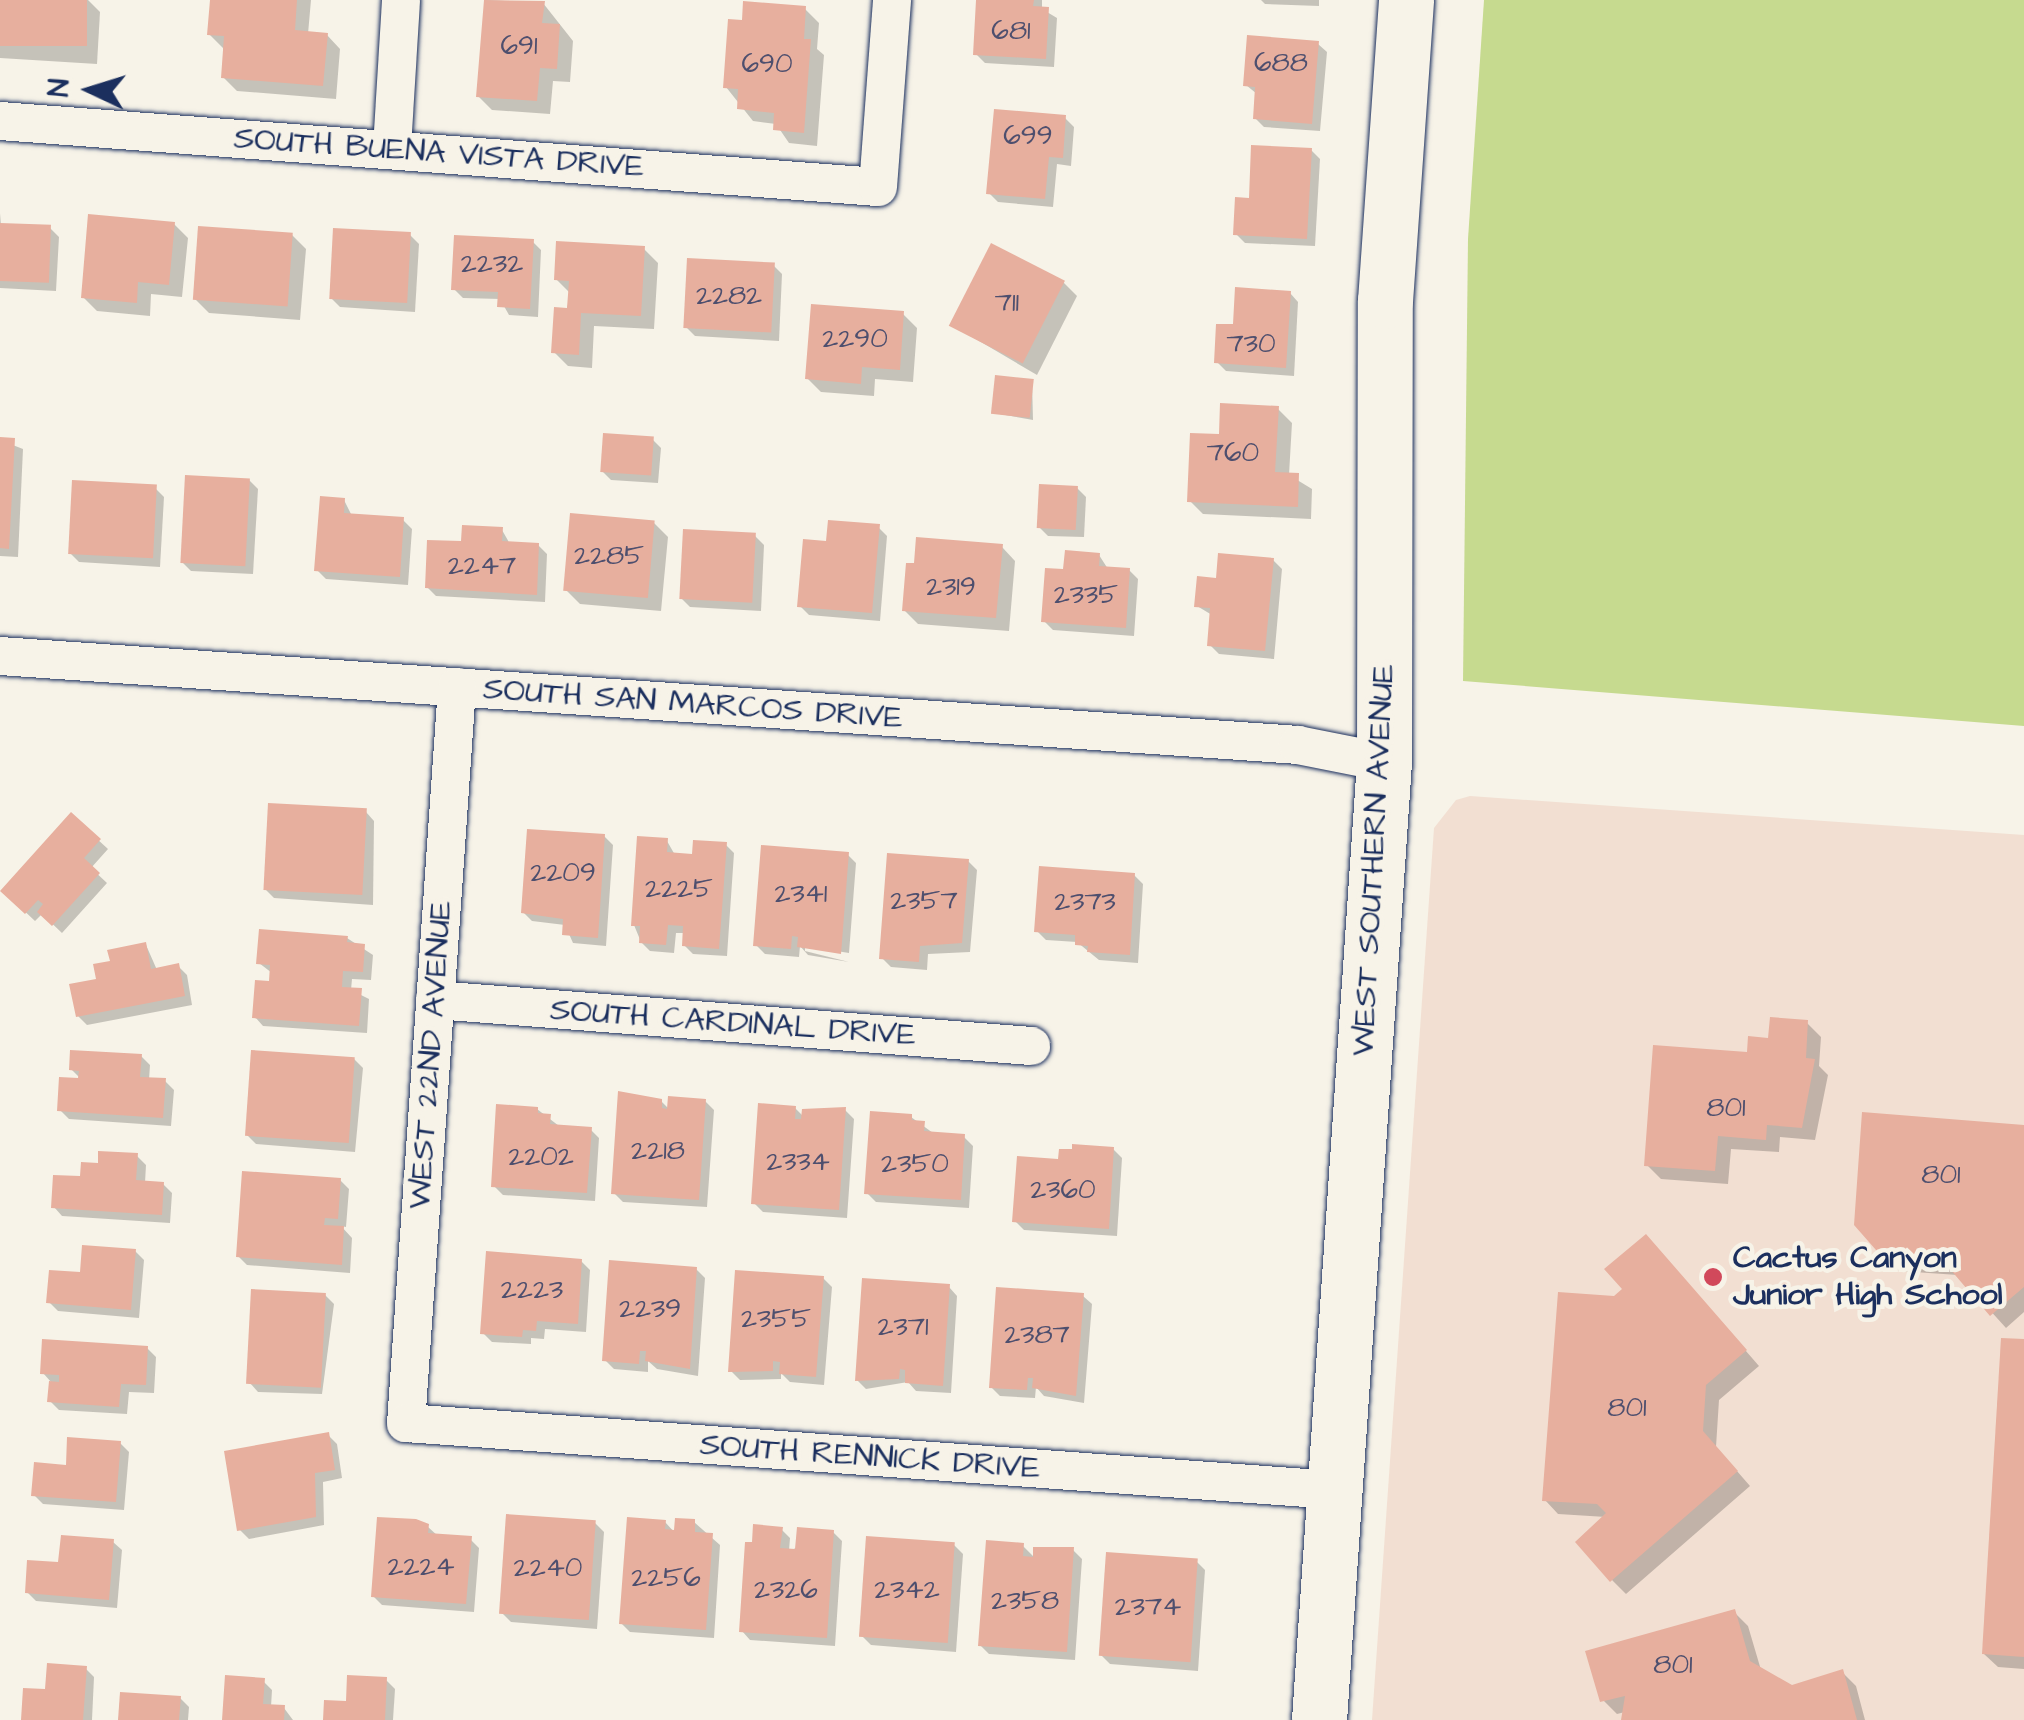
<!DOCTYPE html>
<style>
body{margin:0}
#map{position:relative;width:2024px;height:1720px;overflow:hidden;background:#f7f3e8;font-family:"Architects Daughter",sans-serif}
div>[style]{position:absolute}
.built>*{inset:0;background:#f2dfd2}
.green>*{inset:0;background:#c6da8f}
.shadow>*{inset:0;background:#0003}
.building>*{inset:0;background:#e7af9e;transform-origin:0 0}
.roads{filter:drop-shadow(0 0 2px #1b2f5e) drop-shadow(0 0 2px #1b2f5e)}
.street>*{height:38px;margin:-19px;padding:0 19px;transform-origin:19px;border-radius:19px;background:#f7f3e8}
.secondary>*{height:55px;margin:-27.5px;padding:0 27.5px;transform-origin:27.5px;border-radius:27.5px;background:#f7f3e8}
.dots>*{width:28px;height:28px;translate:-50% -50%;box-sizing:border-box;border:5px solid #f7f3e8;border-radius:50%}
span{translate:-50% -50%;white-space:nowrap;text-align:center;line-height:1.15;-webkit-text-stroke:9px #f7f3e8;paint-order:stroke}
.number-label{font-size:28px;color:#4e4f6e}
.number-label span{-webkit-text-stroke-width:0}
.street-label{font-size:32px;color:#1b2f5e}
.poi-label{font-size:32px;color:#1b2f5e;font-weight:700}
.left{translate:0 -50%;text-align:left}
.north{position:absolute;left:40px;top:40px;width:100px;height:100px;-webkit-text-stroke:8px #f7f3e8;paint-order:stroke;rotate:274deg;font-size:28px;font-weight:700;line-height:40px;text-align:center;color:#1b2f5e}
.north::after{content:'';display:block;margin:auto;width:35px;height:45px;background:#1b2f5e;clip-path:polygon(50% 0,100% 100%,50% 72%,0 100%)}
</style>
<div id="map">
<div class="built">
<i style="clip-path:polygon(1470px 796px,2024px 835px,2024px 1720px,1372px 1720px,1434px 828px,1456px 800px)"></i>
</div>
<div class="green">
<i style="clip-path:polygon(1484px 0,2024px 0,2024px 726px,1463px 681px,1468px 239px)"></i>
</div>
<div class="shadow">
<i style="clip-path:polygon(0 0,88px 0,100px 12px,97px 64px,0 58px)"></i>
<i style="clip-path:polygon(212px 0,311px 0,308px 34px,327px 35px,340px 49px,336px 99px,237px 91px,223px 77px,223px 48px,209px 34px)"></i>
<i style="clip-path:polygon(486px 0,543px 3px,573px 41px,570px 82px,553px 81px,550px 114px,492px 110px,478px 96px)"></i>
<i style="clip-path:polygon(979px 0,1042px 0,1042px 9px,1057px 18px,1054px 67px,985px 63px,976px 54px)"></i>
<i style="clip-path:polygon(1261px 0,1319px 0,1319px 6px,1265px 4px)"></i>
<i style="clip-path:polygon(805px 9px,819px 23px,817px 49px,824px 55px,817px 146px,789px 143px,776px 124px,753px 121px,726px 87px,744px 23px)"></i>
<i style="clip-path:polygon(1318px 44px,1327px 52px,1320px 131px,1264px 127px,1255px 118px,1257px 94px,1246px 85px)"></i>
<i style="clip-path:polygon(1065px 118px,1074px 127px,1071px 166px,1057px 164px,1053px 207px,998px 202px,989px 193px)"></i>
<i style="clip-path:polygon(1311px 150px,1320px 159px,1315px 246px,1245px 243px,1236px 234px,1251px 201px)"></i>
<i style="clip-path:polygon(0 213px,1px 226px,50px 228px,59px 237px,56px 291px,0 288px)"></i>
<i style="clip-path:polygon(174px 224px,188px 238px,182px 297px,151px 294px,150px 316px,97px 311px,83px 297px)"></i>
<i style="clip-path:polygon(292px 235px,306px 249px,300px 320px,209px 313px,195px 299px)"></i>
<i style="clip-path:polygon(410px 235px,419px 244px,415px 312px,340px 307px,331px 298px)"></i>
<i style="clip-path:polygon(532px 241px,541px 250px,538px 317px,509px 315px,500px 299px,463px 298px,454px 289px)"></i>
<i style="clip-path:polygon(644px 249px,658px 263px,654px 329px,594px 326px,592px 368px,568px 366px,554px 352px,571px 294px,556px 279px)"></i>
<i style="clip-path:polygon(773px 265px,782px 274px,779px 341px,695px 336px,686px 327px)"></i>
<i style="clip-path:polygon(1063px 282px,1077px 296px,1037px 375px,952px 325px)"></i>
<i style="clip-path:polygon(1290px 293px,1298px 302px,1294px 376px,1226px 371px,1217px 362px,1236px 327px)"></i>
<i style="clip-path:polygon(903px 314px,917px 328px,913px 382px,875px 379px,874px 396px,821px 392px,807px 378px)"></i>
<i style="clip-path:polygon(1032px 381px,1033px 420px,994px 413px)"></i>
<i style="clip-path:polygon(1278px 409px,1292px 423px,1289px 475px,1312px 489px,1311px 519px,1203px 514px,1190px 501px,1221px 437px)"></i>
<i style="clip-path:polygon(652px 439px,661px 448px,658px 483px,611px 480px,602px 471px)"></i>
<i style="clip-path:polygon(0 440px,23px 449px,18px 557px,0 556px)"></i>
<i style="clip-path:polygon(249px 480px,258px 489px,253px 574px,191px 571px,182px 562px)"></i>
<i style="clip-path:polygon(155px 488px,164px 497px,160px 567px,79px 562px,70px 553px)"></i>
<i style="clip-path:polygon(1077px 488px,1086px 497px,1084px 537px,1048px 536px,1039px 527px)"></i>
<i style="clip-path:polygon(344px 500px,352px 516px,403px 520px,412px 529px,408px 585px,326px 579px,317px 570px)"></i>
<i style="clip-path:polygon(654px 523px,668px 537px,661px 611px,580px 604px,566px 590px)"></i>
<i style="clip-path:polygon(878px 527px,887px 536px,880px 621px,809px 615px,800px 606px,828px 544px)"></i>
<i style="clip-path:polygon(502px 530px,510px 544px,538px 545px,547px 554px,545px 602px,436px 596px,427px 587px,463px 544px)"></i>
<i style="clip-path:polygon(755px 536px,764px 545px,761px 611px,690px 607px,681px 598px)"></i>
<i style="clip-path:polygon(1002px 547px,1015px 561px,1009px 631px,918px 624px,904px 610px)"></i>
<i style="clip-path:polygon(1099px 555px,1108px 569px,1129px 570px,1138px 579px,1134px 636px,1053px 630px,1044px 621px,1066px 572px)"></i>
<i style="clip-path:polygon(1273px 560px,1282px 569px,1274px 659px,1219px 654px,1210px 645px,1212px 615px,1197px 606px,1218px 580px)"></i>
<i style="clip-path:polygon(366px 812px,374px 821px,373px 905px,274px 898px,265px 889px)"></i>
<i style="clip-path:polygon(71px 815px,108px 849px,91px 868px,107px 883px,62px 933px,42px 914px,35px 921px,3px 891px)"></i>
<i style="clip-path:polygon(604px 836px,613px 845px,606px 946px,573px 943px,565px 925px,532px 921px,523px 912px)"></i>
<i style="clip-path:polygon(667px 841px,675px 855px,694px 856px,725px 844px,734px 853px,727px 956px,693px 954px,684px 945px,685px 933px,676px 933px,674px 953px,650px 951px,641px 942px,634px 925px)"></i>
<i style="clip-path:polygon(847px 854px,856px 863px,849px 953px,805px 946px,805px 951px,849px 962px,808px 955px,800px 946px,799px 957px,765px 954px,756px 945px)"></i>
<i style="clip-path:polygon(968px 861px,977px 870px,970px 952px,928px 954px,927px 970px,891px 967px,882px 958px)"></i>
<i style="clip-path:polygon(1134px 875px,1143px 884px,1138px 963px,1099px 960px,1077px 942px,1046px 940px,1037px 931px)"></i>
<i style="clip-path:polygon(347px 938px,373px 955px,371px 980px,352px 979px,351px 990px,369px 999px,367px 1033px,263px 1026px,255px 1017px,271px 984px,272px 973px,259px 963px)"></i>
<i style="clip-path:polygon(146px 945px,157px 970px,178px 966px,187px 975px,192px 1005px,87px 1025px,78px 1016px,99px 981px,112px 963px)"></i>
<i style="clip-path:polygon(1807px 1023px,1821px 1037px,1819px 1066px,1828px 1075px,1815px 1140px,1780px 1137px,1779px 1152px,1731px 1149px,1728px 1184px,1661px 1179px,1647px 1165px,1750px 1055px)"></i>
<i style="clip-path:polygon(141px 1056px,150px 1065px,149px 1080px,165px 1081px,174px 1090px,171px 1126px,69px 1119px,60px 1110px,83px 1081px,71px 1069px)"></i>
<i style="clip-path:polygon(354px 1059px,363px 1068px,355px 1152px,256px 1144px,247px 1135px)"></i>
<i style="clip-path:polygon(661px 1101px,670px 1110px,705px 1101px,714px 1110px,707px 1207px,623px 1202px,614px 1193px)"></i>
<i style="clip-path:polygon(795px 1108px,804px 1117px,845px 1110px,854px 1119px,847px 1218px,763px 1212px,754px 1203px)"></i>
<i style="clip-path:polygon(537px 1109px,559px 1126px,590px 1129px,599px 1138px,595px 1201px,503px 1195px,494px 1186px)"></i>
<i style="clip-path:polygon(911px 1117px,933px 1133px,964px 1137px,973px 1146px,969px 1208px,876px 1202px,867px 1193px)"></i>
<i style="clip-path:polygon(2024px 1128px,2024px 1312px,2006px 1328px,1958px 1275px,1899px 1271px,1885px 1256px)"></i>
<i style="clip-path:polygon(1113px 1149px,1122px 1158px,1117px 1236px,1024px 1230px,1015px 1221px,1060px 1162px)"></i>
<i style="clip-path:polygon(137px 1156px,146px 1165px,145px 1183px,163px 1184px,172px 1193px,170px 1223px,62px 1216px,54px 1207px,100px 1165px)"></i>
<i style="clip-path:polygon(340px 1180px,349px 1189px,346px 1227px,341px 1226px,352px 1238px,350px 1273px,247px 1265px,238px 1256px)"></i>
<i style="clip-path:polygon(135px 1251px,144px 1260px,139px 1318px,58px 1311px,49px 1302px,82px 1275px)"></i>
<i style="clip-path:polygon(1659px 1251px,1759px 1366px,1719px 1400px,1716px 1447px,1750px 1486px,1626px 1594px,1612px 1580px,1606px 1517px,1558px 1514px,1545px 1500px,1615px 1299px)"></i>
<i style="clip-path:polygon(581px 1261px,590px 1270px,586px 1332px,545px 1329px,544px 1339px,531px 1338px,531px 1344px,492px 1342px,483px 1333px)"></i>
<i style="clip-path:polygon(696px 1269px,705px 1278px,698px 1376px,657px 1369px,648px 1361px,648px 1372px,614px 1369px,605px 1360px)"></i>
<i style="clip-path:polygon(823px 1278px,832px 1287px,824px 1385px,790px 1382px,781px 1373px,781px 1379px,740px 1380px,731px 1371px)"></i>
<i style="clip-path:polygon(949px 1287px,957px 1296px,951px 1393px,916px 1391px,908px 1382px,866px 1389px,857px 1380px)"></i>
<i style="clip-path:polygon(325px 1295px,334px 1304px,322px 1394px,258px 1392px,250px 1383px)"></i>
<i style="clip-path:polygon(1083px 1296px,1092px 1304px,1084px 1403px,1044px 1396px,1036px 1387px,1035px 1398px,1000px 1396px,991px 1387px)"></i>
<i style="clip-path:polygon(2024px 1342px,2024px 1669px,1998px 1667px,1984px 1654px)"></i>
<i style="clip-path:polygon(147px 1348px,156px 1357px,154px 1393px,129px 1392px,127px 1414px,59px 1410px,50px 1401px,51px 1382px,43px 1373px)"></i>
<i style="clip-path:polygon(328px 1435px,337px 1444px,342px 1478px,323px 1482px,324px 1525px,249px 1539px,240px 1530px)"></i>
<i style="clip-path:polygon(120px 1443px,129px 1452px,124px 1510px,43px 1504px,34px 1495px,68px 1468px)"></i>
<i style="clip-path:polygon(665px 1522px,676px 1534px,694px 1522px,720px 1545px,714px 1638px,630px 1632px,621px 1623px)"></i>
<i style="clip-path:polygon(595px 1523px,604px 1532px,597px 1629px,511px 1622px,502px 1613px)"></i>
<i style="clip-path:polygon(428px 1527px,438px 1536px,470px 1539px,479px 1548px,474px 1612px,382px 1605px,374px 1597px)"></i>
<i style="clip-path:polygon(781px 1529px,790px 1538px,789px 1551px,833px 1532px,842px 1541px,835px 1646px,750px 1640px,742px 1631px)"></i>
<i style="clip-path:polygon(113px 1542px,122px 1550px,117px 1608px,36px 1601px,27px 1592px,60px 1565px)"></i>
<i style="clip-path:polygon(954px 1545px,963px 1554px,956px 1652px,871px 1645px,862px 1636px)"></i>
<i style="clip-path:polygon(1022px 1545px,1035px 1558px,1073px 1550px,1082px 1559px,1075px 1660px,989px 1654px,980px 1645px)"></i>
<i style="clip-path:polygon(1196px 1561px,1205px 1570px,1198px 1671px,1110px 1664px,1101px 1655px)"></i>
<i style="clip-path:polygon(1734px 1612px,1748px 1626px,1761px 1670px,1792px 1688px,1842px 1672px,1856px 1686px,1865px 1720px,1624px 1720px,1629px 1711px,1617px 1714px,1603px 1700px)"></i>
<i style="clip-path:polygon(85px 1668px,94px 1677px,92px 1720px,24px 1720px)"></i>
<i style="clip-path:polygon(386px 1680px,395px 1689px,393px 1720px,325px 1720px)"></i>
<i style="clip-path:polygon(263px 1681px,272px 1690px,271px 1707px,284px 1708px,293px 1720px,224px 1720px)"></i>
<i style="clip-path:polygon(180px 1698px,189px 1707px,188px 1720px,121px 1720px)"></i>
</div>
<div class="building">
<i style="left:0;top:0;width:87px;height:46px"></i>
<i style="clip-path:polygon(210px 0,297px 0,295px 30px,328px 33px,323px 86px,221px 78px,224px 36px,207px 35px)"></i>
<i style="clip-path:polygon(484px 0,545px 1px,542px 23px,560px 24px,557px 69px,540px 68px,537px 101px,476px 97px)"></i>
<i style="clip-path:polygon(976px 0,1034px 0,1033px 6px,1049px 7px,1046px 59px,973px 55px)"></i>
<i style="clip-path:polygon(743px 1px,806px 6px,804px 39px,811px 39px,804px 133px,773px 130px,774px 113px,737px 109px,738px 89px,723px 88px,728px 19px,742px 20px)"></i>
<i style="clip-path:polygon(1247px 35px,1319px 41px,1312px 124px,1253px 119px,1255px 87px,1243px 86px)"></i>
<i style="clip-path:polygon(994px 109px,1066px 115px,1063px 158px,1049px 157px,1045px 199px,986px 194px)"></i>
<i style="clip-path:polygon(1251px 145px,1312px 148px,1307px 239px,1233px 235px,1235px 197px,1249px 198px)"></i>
<i style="clip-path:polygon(88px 214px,175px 222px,169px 285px,138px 282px,137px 303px,81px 298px)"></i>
<i style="left:0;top:223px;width:51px;height:58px;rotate:2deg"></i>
<i style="left:198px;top:226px;width:95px;height:74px;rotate:4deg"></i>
<i style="left:333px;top:228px;width:78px;height:71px;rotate:3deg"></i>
<i style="clip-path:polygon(454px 235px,534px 239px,530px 309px,497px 307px,498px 292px,451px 290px)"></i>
<i style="clip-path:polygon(556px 241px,645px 246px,641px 316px,581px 313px,579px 355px,551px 353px,554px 307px,567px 308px,569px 281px,554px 280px)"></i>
<i style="left:991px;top:243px;width:83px;height:93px;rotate:27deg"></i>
<i style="left:687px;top:258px;width:88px;height:70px;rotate:3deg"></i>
<i style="clip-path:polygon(1235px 287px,1291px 291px,1286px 368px,1214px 363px,1216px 324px,1233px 324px)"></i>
<i style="clip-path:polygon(811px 304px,904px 311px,900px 370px,862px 367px,861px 384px,805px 379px)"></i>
<i style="left:995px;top:375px;width:39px;height:39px;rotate:6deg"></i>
<i style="clip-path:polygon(1220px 403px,1279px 406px,1275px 472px,1299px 473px,1298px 507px,1187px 502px,1190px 433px,1219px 434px)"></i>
<i style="left:603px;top:433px;width:51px;height:39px;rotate:4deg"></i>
<i style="clip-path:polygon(0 437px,15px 438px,9px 549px,0 548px)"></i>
<i style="left:185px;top:475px;width:65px;height:88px;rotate:3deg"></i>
<i style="left:72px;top:480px;width:85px;height:74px;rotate:3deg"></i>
<i style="left:1039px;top:484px;width:39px;height:44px;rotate:3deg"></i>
<i style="clip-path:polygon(320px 496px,345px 498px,344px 513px,404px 517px,400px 577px,314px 571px)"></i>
<i style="left:570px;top:513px;width:85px;height:78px;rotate:5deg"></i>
<i style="clip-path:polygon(828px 520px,880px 524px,872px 613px,797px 607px,803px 539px,826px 541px)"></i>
<i style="clip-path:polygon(462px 525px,503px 527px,502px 541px,539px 543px,537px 595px,425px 588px,427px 540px,461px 541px)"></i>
<i style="left:683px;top:529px;width:73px;height:70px;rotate:3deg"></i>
<i style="clip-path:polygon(916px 537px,1003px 544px,996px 618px,902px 611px,906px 563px,914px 563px)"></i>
<i style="clip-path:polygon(1065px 550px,1100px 553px,1099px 566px,1130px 568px,1126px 628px,1041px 622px,1045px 568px,1063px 569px)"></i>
<i style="clip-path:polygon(1218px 553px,1274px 558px,1265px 651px,1207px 646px,1210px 608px,1194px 607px,1197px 576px,1216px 578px)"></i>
<i style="left:268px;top:803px;width:99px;height:87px;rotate:3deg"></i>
<i style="clip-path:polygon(71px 812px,101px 839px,84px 858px,100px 873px,52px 926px,37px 912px,43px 904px,38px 900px,25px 914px,0 891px)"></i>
<i style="clip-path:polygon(527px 829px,605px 834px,598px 938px,562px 935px,563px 919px,521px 913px)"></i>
<i style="clip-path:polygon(637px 836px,668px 838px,667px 852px,692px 854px,693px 840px,727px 842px,719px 949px,682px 946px,683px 926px,668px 925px,666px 945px,639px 943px,640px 926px,631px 926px)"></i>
<i style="clip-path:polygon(761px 845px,849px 852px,841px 954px,797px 947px,798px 937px,792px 936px,791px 949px,753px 946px)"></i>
<i style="clip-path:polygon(887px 853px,969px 859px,962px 943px,920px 946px,919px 962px,879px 959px)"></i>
<i style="clip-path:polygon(1039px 866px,1135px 873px,1130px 955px,1087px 952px,1088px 946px,1075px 945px,1075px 935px,1034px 932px)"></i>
<i style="clip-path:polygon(259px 929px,348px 936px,347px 942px,365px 944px,363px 972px,343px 971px,342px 987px,362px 988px,359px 1026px,252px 1018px,255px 980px,269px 981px,270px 965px,256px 964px)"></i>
<i style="clip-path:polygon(146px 942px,151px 969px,179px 963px,185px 996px,76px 1017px,69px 984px,96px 979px,93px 964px,110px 961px,107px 950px)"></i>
<i style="clip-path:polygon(1770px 1017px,1808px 1020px,1806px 1058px,1815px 1059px,1802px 1128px,1767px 1125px,1766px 1140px,1718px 1136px,1715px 1171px,1644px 1166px,1653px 1045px,1747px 1052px,1748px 1036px,1768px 1038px)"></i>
<i style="clip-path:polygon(70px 1050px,142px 1054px,140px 1077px,166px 1078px,163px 1118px,57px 1111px,59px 1077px,78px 1078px,79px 1071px,69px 1070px)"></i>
<i style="left:251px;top:1050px;width:104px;height:86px;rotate:4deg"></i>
<i style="clip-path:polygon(618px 1091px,662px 1099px,662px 1108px,667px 1109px,668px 1096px,706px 1099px,699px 1200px,611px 1194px)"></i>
<i style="clip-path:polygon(758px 1103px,796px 1106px,795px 1119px,801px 1119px,802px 1109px,846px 1107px,839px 1210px,751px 1204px)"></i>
<i style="clip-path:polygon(496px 1104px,538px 1107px,538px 1113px,551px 1114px,550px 1124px,592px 1127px,587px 1193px,491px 1187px)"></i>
<i style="clip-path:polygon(870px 1111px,912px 1114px,912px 1120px,925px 1121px,924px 1131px,965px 1134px,961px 1200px,864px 1194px)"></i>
<i style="clip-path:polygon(1862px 1112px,2024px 1125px,2024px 1287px,1990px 1316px,1944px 1262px,1883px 1258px,1854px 1225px)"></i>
<i style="clip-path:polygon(1072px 1144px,1114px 1147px,1109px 1229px,1012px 1222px,1017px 1156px,1058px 1159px,1059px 1149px,1072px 1149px)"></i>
<i style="clip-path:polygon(98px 1151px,138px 1153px,136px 1180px,164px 1182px,162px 1215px,51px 1208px,53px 1175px,80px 1176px,81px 1162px,98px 1163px)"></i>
<i style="clip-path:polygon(242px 1171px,341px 1178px,338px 1219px,325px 1218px,324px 1225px,344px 1226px,342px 1265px,236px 1257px)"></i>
<i style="clip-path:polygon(1646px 1234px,1747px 1350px,1706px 1385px,1703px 1431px,1738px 1471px,1610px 1582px,1575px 1542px,1606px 1513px,1597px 1504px,1542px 1501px,1558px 1292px,1614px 1296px,1622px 1289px,1604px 1269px)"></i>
<i style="clip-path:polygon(82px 1245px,136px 1249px,131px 1310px,46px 1303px,49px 1270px,80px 1272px)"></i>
<i style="clip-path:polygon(486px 1251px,582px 1259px,578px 1324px,537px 1321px,536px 1331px,523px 1330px,522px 1337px,480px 1334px)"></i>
<i style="clip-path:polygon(609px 1260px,697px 1267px,690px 1369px,645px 1361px,646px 1351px,640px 1351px,639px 1364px,602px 1361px)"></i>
<i style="clip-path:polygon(735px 1270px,824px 1276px,816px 1377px,779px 1374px,780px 1362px,773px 1361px,773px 1371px,728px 1372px)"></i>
<i style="clip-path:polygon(862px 1278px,950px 1284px,943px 1386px,905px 1383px,905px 1370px,900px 1369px,899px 1379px,855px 1381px)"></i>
<i style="clip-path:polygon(996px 1287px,1084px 1293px,1076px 1396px,1032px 1388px,1033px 1378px,1028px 1378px,1027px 1390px,989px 1388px)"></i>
<i style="left:251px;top:1289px;width:75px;height:95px;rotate:3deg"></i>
<i style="clip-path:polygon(2001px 1338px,2024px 1339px,2024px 1657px,1982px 1654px)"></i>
<i style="clip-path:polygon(42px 1339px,148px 1346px,146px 1385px,121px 1384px,119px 1407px,47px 1402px,49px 1381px,59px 1382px,59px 1375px,40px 1374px)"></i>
<i style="clip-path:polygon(329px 1432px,335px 1470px,315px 1473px,316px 1517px,237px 1531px,224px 1451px)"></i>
<i style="clip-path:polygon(67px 1437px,121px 1441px,116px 1502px,31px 1496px,34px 1462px,66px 1465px)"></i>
<i style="left:506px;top:1514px;width:90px;height:100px;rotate:4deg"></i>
<i style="clip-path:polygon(377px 1517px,416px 1519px,429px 1524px,428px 1533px,472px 1536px,466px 1604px,371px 1597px)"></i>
<i style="clip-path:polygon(627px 1517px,666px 1520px,665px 1529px,674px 1530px,675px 1518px,695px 1519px,695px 1532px,713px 1533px,706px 1630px,619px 1624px)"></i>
<i style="clip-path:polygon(753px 1524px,783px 1527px,780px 1548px,795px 1549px,797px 1527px,834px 1530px,827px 1638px,739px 1632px,745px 1542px,752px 1542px)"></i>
<i style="clip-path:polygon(61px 1535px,114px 1539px,109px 1600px,25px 1593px,27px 1560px,58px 1562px)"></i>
<i style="left:866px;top:1536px;width:89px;height:101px;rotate:4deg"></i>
<i style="clip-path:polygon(986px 1540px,1024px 1543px,1023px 1556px,1033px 1557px,1033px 1547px,1074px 1547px,1067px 1652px,978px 1646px)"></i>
<i style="left:1106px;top:1552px;width:92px;height:104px;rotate:4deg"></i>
<i style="clip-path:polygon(1735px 1609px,1750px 1661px,1792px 1685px,1843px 1669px,1857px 1720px,1621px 1720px,1625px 1696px,1600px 1702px,1585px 1651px)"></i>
<i style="clip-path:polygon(47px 1663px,87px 1666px,83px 1720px,21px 1720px,23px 1688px,45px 1689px)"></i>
<i style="clip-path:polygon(225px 1675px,265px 1678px,263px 1704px,285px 1705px,284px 1720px,222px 1720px)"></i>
<i style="clip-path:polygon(347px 1675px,387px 1677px,385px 1720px,323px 1720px,324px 1700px,346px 1701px)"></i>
<i style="clip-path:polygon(120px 1692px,181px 1696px,179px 1720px,118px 1720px)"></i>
</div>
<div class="roads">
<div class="street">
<i style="left:0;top:121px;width:880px;rotate:4.3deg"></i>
<i style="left:878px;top:187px;width:188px;rotate:-85.7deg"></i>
<i style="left:392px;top:148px;width:148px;rotate:-86.5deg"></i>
<i style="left:0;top:656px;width:1301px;rotate:3.92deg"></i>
<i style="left:1298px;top:745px;width:88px;rotate:11.2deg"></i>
<i style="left:457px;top:687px;width:738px;rotate:93.96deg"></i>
<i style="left:406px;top:1423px;width:931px;rotate:4.13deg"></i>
<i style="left:435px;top:1000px;width:598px;rotate:4.41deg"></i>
</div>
<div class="secondary">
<i style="left:1319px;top:1720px;width:960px;rotate:-86.12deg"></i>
<i style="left:1384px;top:762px;width:461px;rotate:-89.9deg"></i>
<i style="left:1385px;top:301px;width:302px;rotate:-86deg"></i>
</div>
</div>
<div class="dots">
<i style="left:1713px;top:1277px;background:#d1495b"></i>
</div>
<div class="number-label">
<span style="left:1011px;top:31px">681</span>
<span style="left:519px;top:46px">691</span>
<span style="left:1281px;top:63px">688</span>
<span style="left:767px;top:64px">690</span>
<span style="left:1028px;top:136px">699</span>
<span style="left:492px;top:264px">2232</span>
<span style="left:729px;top:296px">2282</span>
<span style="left:1007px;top:303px">711</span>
<span style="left:855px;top:339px">2290</span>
<span style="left:1251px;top:344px">730</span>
<span style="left:1233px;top:453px">760</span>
<span style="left:609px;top:556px">2285</span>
<span style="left:482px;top:566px">2247</span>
<span style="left:951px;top:587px">2319</span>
<span style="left:1086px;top:595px">2335</span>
<span style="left:563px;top:873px">2209</span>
<span style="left:679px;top:889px">2225</span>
<span style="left:801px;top:894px">2341</span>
<span style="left:924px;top:901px">2357</span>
<span style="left:1085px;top:902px">2373</span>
<span style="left:1726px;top:1108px">801</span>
<span style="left:658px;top:1151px">2218</span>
<span style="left:541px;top:1157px">2202</span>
<span style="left:798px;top:1162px">2334</span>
<span style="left:915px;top:1164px">2350</span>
<span style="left:1941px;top:1175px">801</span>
<span style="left:1063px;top:1190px">2360</span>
<span style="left:532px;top:1290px">2223</span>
<span style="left:650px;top:1309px">2239</span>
<span style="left:776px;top:1319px">2355</span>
<span style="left:903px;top:1327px">2371</span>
<span style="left:1037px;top:1335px">2387</span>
<span style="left:1627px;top:1408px">801</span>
<span style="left:421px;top:1567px">2224</span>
<span style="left:548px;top:1568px">2240</span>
<span style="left:666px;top:1578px">2256</span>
<span style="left:786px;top:1590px">2326</span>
<span style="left:907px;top:1590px">2342</span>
<span style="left:1025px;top:1601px">2358</span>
<span style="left:1148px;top:1607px">2374</span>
<span style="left:1673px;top:1665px">801</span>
</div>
<div class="street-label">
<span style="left:439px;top:153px;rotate:4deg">SOUTH BUENA VISTA DRIVE</span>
<span style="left:693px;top:704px;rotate:4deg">SOUTH SAN MARCOS DRIVE</span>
<span style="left:1374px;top:860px;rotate:-87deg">WEST SOUTHERN AVENUE</span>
<span style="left:733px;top:1023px;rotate:4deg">SOUTH CARDINAL DRIVE</span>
<span style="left:431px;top:1055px;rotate:-86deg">WEST 22ND AVENUE</span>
<span style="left:870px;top:1457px;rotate:4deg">SOUTH RENNICK DRIVE</span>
</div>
<div class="poi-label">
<span class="left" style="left:1733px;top:1277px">Cactus Canyon<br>Junior High School</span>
</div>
<div class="north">N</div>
</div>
